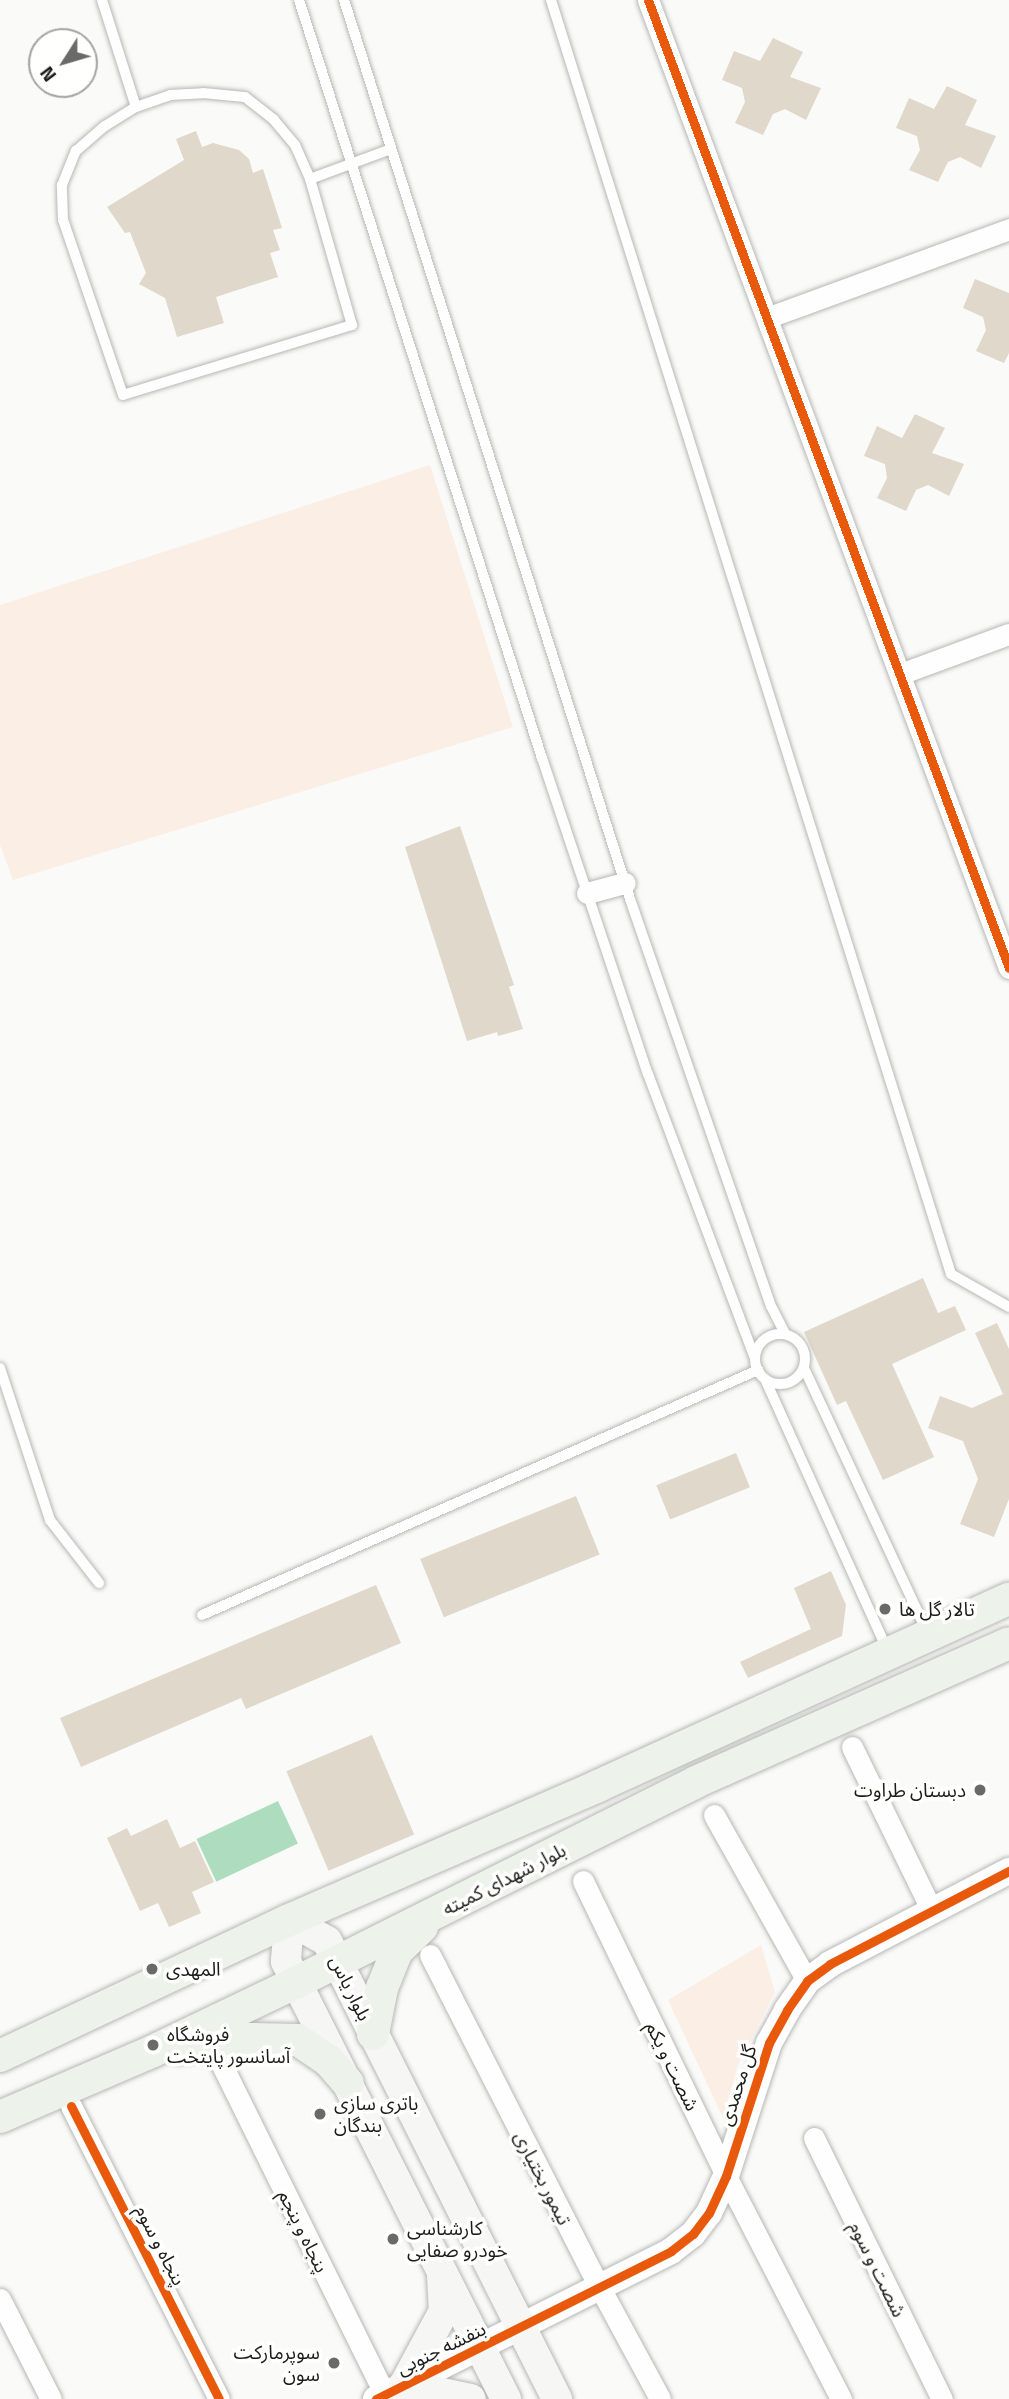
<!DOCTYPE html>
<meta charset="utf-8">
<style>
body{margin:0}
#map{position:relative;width:1009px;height:2399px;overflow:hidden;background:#fafaf8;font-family:"Titillium Web","Noto Sans Arabic",sans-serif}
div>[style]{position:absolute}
.green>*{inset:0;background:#fbeee5}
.water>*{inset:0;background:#aedcbe;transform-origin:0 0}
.building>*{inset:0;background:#dfd8cb;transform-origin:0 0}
.roads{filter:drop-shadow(0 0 2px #b7b7b5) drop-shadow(0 0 2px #b7b7b5)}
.service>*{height:10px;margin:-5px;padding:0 5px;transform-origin:5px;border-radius:5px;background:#fefefe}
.service>.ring{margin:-5px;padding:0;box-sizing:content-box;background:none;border:10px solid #fefefe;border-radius:50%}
.minor>*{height:21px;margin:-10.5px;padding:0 10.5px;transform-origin:10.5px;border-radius:10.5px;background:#fefefe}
.tertiary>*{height:26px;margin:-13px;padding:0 13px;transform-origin:13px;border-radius:13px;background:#fefefe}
.secondary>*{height:30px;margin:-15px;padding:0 15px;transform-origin:15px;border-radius:15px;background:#f6f7f5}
.primary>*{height:32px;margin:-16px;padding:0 16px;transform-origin:16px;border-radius:16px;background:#edf2ea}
.cycleway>*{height:9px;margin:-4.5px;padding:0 4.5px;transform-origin:4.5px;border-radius:4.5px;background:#e8590c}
.dots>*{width:19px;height:19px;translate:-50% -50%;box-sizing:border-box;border:4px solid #fffffe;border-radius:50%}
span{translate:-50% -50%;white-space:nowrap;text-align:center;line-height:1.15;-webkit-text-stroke:7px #fffffe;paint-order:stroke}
.poi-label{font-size:19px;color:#1c1c1b}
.left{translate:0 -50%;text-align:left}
.right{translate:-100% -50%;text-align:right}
.street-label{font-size:19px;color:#1c1c1b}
.north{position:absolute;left:28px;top:28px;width:70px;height:70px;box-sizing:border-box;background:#fffffe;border:2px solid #a4a4a3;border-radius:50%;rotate:233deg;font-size:19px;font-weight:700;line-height:28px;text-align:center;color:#1c1c1b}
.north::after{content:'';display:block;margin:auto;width:24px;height:32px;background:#6a6a68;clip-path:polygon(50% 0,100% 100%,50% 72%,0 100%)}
</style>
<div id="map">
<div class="green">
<i style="clip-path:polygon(430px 465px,513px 727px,13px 880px,0 845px,0 605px)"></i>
<i style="clip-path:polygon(761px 1945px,775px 1992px,738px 2065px,723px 2118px,668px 2000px)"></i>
</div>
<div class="water">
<i style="left:278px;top:1801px;width:47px;height:90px;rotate:65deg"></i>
</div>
<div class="building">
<i style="clip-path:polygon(773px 38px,803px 52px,790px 77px,821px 88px,806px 120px,785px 109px,773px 114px,763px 135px,735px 123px,745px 102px,742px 88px,722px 80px,734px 51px,760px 61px)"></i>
<i style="clip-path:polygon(947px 86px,977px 100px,965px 125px,996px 136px,981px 168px,960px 157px,948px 162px,938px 182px,909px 170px,920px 150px,917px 136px,896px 128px,909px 98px,934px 109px)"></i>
<i style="clip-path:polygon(196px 131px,202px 147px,213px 143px,239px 150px,249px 159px,253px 173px,263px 169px,282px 228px,273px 230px,280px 250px,270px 253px,278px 277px,216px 297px,224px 323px,177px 337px,165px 298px,139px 284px,146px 273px,130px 232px,125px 233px,107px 207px,184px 160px,176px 139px)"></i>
<i style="clip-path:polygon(975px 279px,1009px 293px,1009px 353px,1004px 363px,976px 351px,986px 330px,983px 317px,963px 308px)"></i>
<i style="clip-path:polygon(915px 414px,945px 428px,932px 453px,964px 464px,949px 496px,928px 485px,916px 490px,906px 511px,877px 498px,887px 478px,885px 464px,864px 456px,877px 426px,902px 438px)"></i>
<i style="clip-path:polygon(460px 826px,514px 985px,509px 987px,523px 1029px,498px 1036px,497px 1032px,467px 1041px,405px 847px)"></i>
<i style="clip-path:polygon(923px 1278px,938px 1313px,955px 1306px,966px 1330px,892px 1364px,934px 1457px,883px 1480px,846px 1401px,837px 1405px,804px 1332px)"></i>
<i style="clip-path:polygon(997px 1323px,1009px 1349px,1009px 1499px,994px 1537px,960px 1524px,978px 1479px,963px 1441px,928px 1428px,940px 1396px,972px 1408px,1003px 1394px,975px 1333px)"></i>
<i style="left:736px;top:1453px;width:37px;height:86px;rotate:68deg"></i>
<i style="left:576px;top:1496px;width:63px;height:168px;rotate:68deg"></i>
<i style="clip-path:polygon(831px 1571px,846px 1605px,842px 1636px,748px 1678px,740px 1662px,811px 1629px,794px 1588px)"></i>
<i style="clip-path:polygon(376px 1585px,401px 1643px,246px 1709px,241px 1698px,81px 1767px,60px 1718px)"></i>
<i style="left:372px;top:1735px;width:108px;height:93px;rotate:67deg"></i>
<i style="clip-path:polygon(167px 1819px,180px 1848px,195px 1841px,214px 1882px,192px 1892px,201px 1913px,169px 1927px,158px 1903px,140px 1911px,107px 1838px,127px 1828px,131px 1836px)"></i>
</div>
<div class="roads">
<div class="service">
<i style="left:102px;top:0;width:112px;rotate:72.4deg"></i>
<i style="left:299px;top:0;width:796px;rotate:72.23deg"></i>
<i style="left:542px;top:758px;width:333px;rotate:71.5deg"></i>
<i style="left:648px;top:1074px;width:303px;rotate:69.4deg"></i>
<i style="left:344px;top:0;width:943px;rotate:72.35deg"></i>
<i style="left:630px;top:899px;width:431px;rotate:70.9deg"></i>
<i style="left:771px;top:1306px;width:31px;rotate:63deg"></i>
<i style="left:551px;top:0;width:1335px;rotate:72.57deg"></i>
<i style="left:951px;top:1274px;width:67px;rotate:29.6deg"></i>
<i style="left:310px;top:179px;width:152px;rotate:74deg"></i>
<i style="left:352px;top:325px;width:239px;rotate:163deg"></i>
<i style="left:123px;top:395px;width:185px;rotate:-108.9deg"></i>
<i style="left:63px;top:220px;width:35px;rotate:-92deg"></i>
<i style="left:62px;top:185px;width:37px;rotate:-68deg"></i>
<i style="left:76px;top:151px;width:38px;rotate:-41deg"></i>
<i style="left:105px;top:126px;width:36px;rotate:-32deg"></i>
<i style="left:136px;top:107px;width:36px;rotate:-19deg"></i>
<i style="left:170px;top:95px;width:33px;rotate:-3deg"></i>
<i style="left:203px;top:93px;width:42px;rotate:5.4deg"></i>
<i style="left:245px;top:97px;width:37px;rotate:38deg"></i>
<i style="left:274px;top:120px;width:33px;rotate:50deg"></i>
<i style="left:295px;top:145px;width:37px;rotate:66deg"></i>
<i style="left:310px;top:179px;width:86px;rotate:-20.3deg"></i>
<i class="ring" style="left:755px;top:1334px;width:40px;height:40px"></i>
<i style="left:0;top:1368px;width:160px;rotate:71.8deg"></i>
<i style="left:50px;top:1520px;width:80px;rotate:52.1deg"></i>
<i style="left:804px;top:1368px;width:291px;rotate:65deg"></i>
<i style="left:765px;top:1379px;width:299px;rotate:65.7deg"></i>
<i style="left:202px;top:1615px;width:608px;rotate:-23.78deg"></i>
</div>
<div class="minor">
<i style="left:648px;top:0;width:1033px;rotate:69.55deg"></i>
<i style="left:769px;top:317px;width:256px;rotate:-20.1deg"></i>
<i style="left:900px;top:674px;width:116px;rotate:-20.2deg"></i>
<i style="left:587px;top:893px;width:39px;rotate:-15deg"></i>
<i style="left:852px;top:1747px;width:180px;rotate:64deg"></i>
<i style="left:714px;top:1815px;width:190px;rotate:60.7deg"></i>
<i style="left:583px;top:1881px;width:328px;rotate:64.1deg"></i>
<i style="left:726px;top:2176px;width:251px;rotate:62.7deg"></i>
<i style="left:430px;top:1955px;width:372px;rotate:63deg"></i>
<i style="left:599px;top:2286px;width:128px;rotate:61.6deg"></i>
<i style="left:221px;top:2063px;width:375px;rotate:63.7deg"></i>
<i style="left:71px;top:2106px;width:328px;rotate:63.2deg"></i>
<i style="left:814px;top:2138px;width:291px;rotate:63.9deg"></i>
<i style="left:0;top:2299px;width:112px;rotate:63deg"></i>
</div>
<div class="tertiary">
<i style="left:376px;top:2399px;width:330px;rotate:-26.6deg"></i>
<i style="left:671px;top:2251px;width:28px;rotate:-38deg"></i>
<i style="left:693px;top:2234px;width:26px;rotate:-53deg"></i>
<i style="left:709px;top:2213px;width:41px;rotate:-65.3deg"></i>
<i style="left:726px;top:2176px;width:140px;rotate:-72.1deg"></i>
<i style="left:769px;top:2043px;width:38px;rotate:-61deg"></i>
<i style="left:787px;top:2010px;width:35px;rotate:-55deg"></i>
<i style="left:807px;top:1981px;width:29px;rotate:-36deg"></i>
<i style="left:830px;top:1964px;width:202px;rotate:-27.5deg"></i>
</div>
<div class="secondary">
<i style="left:442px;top:2275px;width:36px;rotate:87deg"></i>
<i style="left:444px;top:2311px;width:84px;rotate:118.4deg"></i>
<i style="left:404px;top:2385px;width:68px;rotate:11.8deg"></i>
<i style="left:506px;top:2399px;width:490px;rotate:-116.7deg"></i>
<i style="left:286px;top:1961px;width:41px;rotate:-85.8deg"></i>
<i style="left:289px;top:1920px;width:43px;rotate:28.9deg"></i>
<i style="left:327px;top:1941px;width:513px;rotate:63.33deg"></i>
</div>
<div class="primary">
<i style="left:373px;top:2034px;width:47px;rotate:-78.9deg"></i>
<i style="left:382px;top:1988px;width:40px;rotate:-68deg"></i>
<i style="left:397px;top:1951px;width:35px;rotate:-44deg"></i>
<i style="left:178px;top:2048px;width:75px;rotate:-6.9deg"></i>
<i style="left:252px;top:2039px;width:46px;rotate:1.2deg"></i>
<i style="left:298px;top:2040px;width:36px;rotate:34deg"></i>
<i style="left:328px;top:2060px;width:30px;rotate:49deg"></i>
<i style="left:0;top:2056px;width:319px;rotate:-25.2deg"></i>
<i style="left:289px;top:1920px;width:337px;rotate:-23.4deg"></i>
<i style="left:598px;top:1786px;width:452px;rotate:-24.5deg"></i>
<i style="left:0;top:2117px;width:167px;rotate:-23.3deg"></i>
<i style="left:153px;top:2051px;width:160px;rotate:-25.6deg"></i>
<i style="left:297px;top:1982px;width:446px;rotate:-26.6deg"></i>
<i style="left:696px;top:1782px;width:342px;rotate:-23.9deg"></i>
</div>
</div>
<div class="cycleway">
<i style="left:648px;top:0;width:1033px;rotate:69.55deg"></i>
<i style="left:71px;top:2106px;width:328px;rotate:63.2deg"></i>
<i style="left:376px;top:2399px;width:330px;rotate:-26.6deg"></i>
<i style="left:671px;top:2251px;width:28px;rotate:-38deg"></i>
<i style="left:693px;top:2234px;width:26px;rotate:-53deg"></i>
<i style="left:709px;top:2213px;width:41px;rotate:-65.3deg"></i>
<i style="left:726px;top:2176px;width:140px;rotate:-72.1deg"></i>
<i style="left:769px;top:2043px;width:38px;rotate:-61deg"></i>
<i style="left:787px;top:2010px;width:35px;rotate:-55deg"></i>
<i style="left:807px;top:1981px;width:29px;rotate:-36deg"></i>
<i style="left:830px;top:1964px;width:202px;rotate:-27.5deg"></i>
</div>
<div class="dots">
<i style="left:885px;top:1609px;background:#6a6a68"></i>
<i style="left:980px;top:1790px;background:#6a6a68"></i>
<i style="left:152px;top:1969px;background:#6a6a68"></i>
<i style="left:153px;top:2045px;background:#6a6a68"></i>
<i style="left:320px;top:2114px;background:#6a6a68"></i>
<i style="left:393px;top:2239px;background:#6a6a68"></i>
<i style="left:334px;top:2363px;background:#6a6a68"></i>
</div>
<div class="poi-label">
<span class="left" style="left:899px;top:1609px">تالار گل ها</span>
<span class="right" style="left:966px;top:1790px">دبستان طراوت</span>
<span class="left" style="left:166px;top:1969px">المهدی</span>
<span class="left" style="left:167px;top:2045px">فروشگاه<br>آسانسور پایتخت</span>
<span class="left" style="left:334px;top:2114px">باتری سازی<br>بندگان</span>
<span class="left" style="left:407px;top:2239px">کارشناسی<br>خودرو صفایی</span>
<span class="right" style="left:320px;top:2363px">سوپرمارکت<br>سون</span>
</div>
<div class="street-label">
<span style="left:504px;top:1879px;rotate:-27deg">بلوار شهدای کمیته</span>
<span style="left:351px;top:1988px;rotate:64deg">بلوار یاس</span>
<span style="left:673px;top:2066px;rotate:64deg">شصت و یکم</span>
<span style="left:737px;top:2085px;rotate:-72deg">گل محمدی</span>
<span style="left:543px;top:2178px;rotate:63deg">تیمور بختیاری</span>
<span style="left:304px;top:2231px;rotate:64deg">پنجاه و پنجم</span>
<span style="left:161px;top:2245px;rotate:63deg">پنجاه و سوم</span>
<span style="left:878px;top:2269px;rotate:64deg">شصت و سوم</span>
<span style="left:441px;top:2348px;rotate:-26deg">بنفشه جنوبی</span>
</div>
<div class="north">N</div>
</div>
